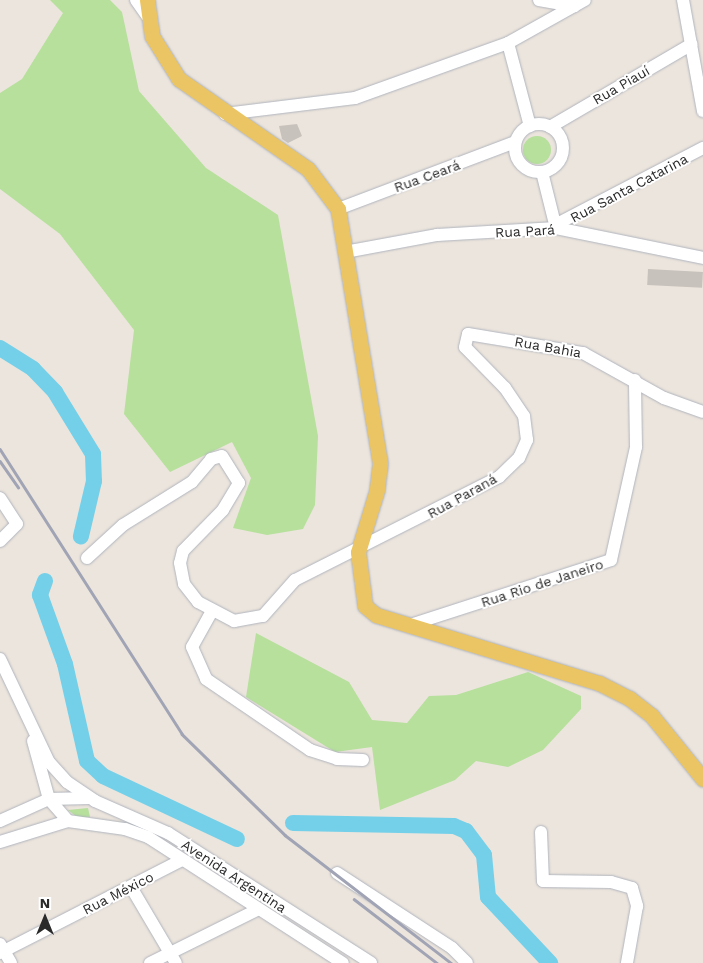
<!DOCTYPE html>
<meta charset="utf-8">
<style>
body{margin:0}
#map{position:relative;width:703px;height:963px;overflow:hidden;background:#ece5dd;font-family:"Work Sans",sans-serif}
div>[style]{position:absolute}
.green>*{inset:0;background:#b6e09c}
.round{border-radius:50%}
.river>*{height:16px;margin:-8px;padding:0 8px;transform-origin:8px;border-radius:8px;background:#74d0e9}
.building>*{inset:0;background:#c7c2bc;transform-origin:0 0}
.roads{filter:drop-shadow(0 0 1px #b0b4bd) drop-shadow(0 0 1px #b0b4bd)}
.minor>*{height:12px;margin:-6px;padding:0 6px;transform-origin:6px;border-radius:6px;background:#fff}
.minor>.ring{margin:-6px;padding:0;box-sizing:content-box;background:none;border:12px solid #fff;border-radius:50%}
.major>*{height:15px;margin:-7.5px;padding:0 7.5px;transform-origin:7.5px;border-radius:7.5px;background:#ebc563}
.rail>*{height:2.5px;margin:-1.25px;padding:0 1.25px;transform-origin:1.25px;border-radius:1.25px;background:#a0a4b4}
span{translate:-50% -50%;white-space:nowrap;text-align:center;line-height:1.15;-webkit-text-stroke:4px #fff;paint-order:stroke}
.street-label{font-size:14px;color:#2a2a2a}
.north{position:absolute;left:20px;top:893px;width:50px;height:50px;-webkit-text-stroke:4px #fff;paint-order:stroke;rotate:0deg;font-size:14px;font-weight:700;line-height:20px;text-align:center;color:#2a2a2a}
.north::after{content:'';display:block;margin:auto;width:18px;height:22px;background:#2a2a2a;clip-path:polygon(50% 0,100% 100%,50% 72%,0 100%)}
</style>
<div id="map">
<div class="green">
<i style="clip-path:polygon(50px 0,110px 0,122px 12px,139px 91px,206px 168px,278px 215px,318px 436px,315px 505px,303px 529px,267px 535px,233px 528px,251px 478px,232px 442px,170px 472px,124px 414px,134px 330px,60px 234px,0 189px,0 93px,22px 79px,63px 13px)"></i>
<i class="round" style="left:523px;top:136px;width:28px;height:28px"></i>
<i style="clip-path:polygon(256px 633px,349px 682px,372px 720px,407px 723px,429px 696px,456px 695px,528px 672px,581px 696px,581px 709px,543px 750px,508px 767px,476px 761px,455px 780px,380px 810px,372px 747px,335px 752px,246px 697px)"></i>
<i style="clip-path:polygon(88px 808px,90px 817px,77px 817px,68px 810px)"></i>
</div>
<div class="river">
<i style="left:0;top:348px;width:39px;rotate:32deg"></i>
<i style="left:33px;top:369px;width:32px;rotate:46deg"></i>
<i style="left:55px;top:392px;width:73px;rotate:58.5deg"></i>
<i style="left:93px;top:454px;width:27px;rotate:88deg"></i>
<i style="left:94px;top:481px;width:57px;rotate:103.3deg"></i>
<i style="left:45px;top:581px;width:15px;rotate:110deg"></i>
<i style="left:40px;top:595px;width:73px;rotate:70.1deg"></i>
<i style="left:65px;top:664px;width:99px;rotate:77.2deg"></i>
<i style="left:87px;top:761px;width:22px;rotate:43deg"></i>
<i style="left:103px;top:776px;width:148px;rotate:25.2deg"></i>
<i style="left:293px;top:823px;width:161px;rotate:1.1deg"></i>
<i style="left:454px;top:826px;width:13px;rotate:23deg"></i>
<i style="left:466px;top:831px;width:30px;rotate:53deg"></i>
<i style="left:484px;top:855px;width:42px;rotate:84.6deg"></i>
<i style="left:488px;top:897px;width:91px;rotate:46.8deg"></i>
</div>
<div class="building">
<i style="clip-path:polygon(297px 124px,302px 136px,288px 143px,282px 139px,279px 126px)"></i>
<i style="left:648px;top:269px;width:55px;height:16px;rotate:3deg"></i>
</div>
<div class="roads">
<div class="minor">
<i style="left:136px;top:0;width:19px;rotate:55deg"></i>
<i style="left:539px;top:0;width:36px;rotate:10deg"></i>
<i style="left:683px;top:0;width:113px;rotate:79.8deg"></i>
<i style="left:508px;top:43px;width:86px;rotate:75.2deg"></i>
<i style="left:225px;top:114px;width:131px;rotate:-7deg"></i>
<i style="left:355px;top:98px;width:163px;rotate:-19.8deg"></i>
<i style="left:508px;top:43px;width:88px;rotate:-29.2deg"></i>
<i class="ring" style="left:515px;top:124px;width:36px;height:36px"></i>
<i style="left:550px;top:127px;width:164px;rotate:-30.3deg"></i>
<i style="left:542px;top:172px;width:58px;rotate:76deg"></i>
<i style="left:338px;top:209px;width:189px;rotate:-20.7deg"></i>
<i style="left:555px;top:225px;width:167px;rotate:-27.5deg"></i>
<i style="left:345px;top:252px;width:94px;rotate:-10.5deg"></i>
<i style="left:437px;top:235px;width:119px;rotate:-3.4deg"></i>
<i style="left:556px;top:228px;width:150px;rotate:11.5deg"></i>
<i style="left:0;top:498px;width:31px;rotate:57deg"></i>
<i style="left:17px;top:524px;width:24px;rotate:135deg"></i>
<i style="left:87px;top:558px;width:49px;rotate:-42.5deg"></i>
<i style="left:123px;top:525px;width:81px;rotate:-31.9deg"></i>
<i style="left:192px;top:482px;width:30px;rotate:-50deg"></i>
<i style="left:211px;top:459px;width:11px;rotate:-15deg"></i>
<i style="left:222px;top:456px;width:32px;rotate:58deg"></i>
<i style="left:239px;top:483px;width:31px;rotate:121deg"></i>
<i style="left:223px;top:510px;width:57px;rotate:134.3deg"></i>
<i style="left:183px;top:551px;width:12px;rotate:104deg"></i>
<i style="left:180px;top:563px;width:21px;rotate:79deg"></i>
<i style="left:184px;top:584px;width:23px;rotate:52deg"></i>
<i style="left:198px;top:602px;width:41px;rotate:27.8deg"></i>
<i style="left:234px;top:621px;width:29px;rotate:-10deg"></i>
<i style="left:263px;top:616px;width:48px;rotate:-48.4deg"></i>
<i style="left:295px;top:580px;width:229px;rotate:-26.8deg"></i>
<i style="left:499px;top:477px;width:28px;rotate:-44deg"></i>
<i style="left:519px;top:458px;width:20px;rotate:-66deg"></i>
<i style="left:527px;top:440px;width:24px;rotate:-97deg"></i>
<i style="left:524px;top:416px;width:34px;rotate:-124deg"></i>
<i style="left:505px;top:388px;width:57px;rotate:-134.3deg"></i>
<i style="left:465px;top:347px;width:13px;rotate:-77deg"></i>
<i style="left:468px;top:334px;width:117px;rotate:9.4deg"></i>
<i style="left:583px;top:353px;width:93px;rotate:29.1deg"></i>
<i style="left:664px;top:398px;width:41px;rotate:19.7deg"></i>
<i style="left:212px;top:611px;width:41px;rotate:119.1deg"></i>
<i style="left:192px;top:647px;width:35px;rotate:66deg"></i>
<i style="left:206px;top:679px;width:126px;rotate:34.3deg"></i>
<i style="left:310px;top:750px;width:28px;rotate:18deg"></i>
<i style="left:337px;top:759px;width:26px;rotate:2deg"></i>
<i style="left:413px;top:624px;width:208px;rotate:-17.9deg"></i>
<i style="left:611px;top:560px;width:116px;rotate:-77.5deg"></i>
<i style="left:636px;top:447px;width:67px;rotate:-90.9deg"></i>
<i style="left:0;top:659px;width:114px;rotate:64.6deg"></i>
<i style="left:49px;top:762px;width:27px;rotate:48deg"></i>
<i style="left:67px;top:782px;width:34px;rotate:34deg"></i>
<i style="left:95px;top:801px;width:80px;rotate:23.7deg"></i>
<i style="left:168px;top:833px;width:241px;rotate:32.6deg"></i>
<i style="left:33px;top:741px;width:60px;rotate:74.6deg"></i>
<i style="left:49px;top:799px;width:29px;rotate:49deg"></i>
<i style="left:0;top:821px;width:54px;rotate:-24.2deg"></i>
<i style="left:49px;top:799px;width:41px;rotate:-1.4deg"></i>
<i style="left:541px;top:832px;width:49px;rotate:87.7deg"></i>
<i style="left:543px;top:881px;width:68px;rotate:0.8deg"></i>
<i style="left:611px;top:882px;width:22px;rotate:16deg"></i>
<i style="left:632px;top:888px;width:19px;rotate:74deg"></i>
<i style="left:637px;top:906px;width:58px;rotate:100deg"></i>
<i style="left:0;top:842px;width:71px;rotate:-17.2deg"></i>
<i style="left:68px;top:821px;width:58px;rotate:8deg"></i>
<i style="left:125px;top:829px;width:24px;rotate:19deg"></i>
<i style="left:148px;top:837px;width:232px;rotate:32.9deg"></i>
<i style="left:337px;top:873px;width:137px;rotate:33.1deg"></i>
<i style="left:452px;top:948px;width:21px;rotate:45deg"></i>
<i style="left:131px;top:887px;width:88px;rotate:59.4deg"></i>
<i style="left:0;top:944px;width:22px;rotate:60deg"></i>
<i style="left:0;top:953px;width:204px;rotate:-27.1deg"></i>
<i style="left:150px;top:963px;width:119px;rotate:-26.4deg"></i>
</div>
<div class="major">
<i style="left:147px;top:0;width:36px;rotate:82deg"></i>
<i style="left:152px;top:36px;width:51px;rotate:57.9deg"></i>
<i style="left:179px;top:79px;width:157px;rotate:34.9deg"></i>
<i style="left:308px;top:169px;width:50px;rotate:53.1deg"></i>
<i style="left:338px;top:209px;width:258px;rotate:80.6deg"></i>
<i style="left:380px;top:464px;width:26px;rotate:97deg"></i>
<i style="left:377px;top:490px;width:65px;rotate:107deg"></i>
<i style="left:358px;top:552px;width:54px;rotate:82.6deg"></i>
<i style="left:365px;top:606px;width:14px;rotate:39deg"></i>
<i style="left:376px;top:615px;width:233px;rotate:17deg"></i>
<i style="left:599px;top:683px;width:34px;rotate:27deg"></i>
<i style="left:629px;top:698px;width:29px;rotate:38deg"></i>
<i style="left:652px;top:716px;width:81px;rotate:51deg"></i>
</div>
</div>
<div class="rail">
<i style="left:0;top:449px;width:338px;rotate:57.4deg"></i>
<i style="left:182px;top:734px;width:144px;rotate:44.4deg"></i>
<i style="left:285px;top:835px;width:210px;rotate:37.6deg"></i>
<i style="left:0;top:461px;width:32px;rotate:55deg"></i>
<i style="left:354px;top:899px;width:105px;rotate:37.6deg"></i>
</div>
<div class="street-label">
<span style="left:621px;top:85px;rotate:-30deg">Rua Piauí</span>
<span style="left:427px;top:176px;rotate:-20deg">Rua Ceará</span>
<span style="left:629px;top:188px;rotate:-28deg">Rua Santa Catarina</span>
<span style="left:525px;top:231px;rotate:-3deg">Rua Pará</span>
<span style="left:548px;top:347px;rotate:10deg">Rua Bahia</span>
<span style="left:462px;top:496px;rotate:-29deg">Rua Paraná</span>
<span style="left:542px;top:583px;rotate:-18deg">Rua Rio de Janeiro</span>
<span style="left:234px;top:876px;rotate:33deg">Avenida Argentina</span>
<span style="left:118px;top:893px;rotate:-27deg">Rua México</span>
</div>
<div class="north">N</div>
</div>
